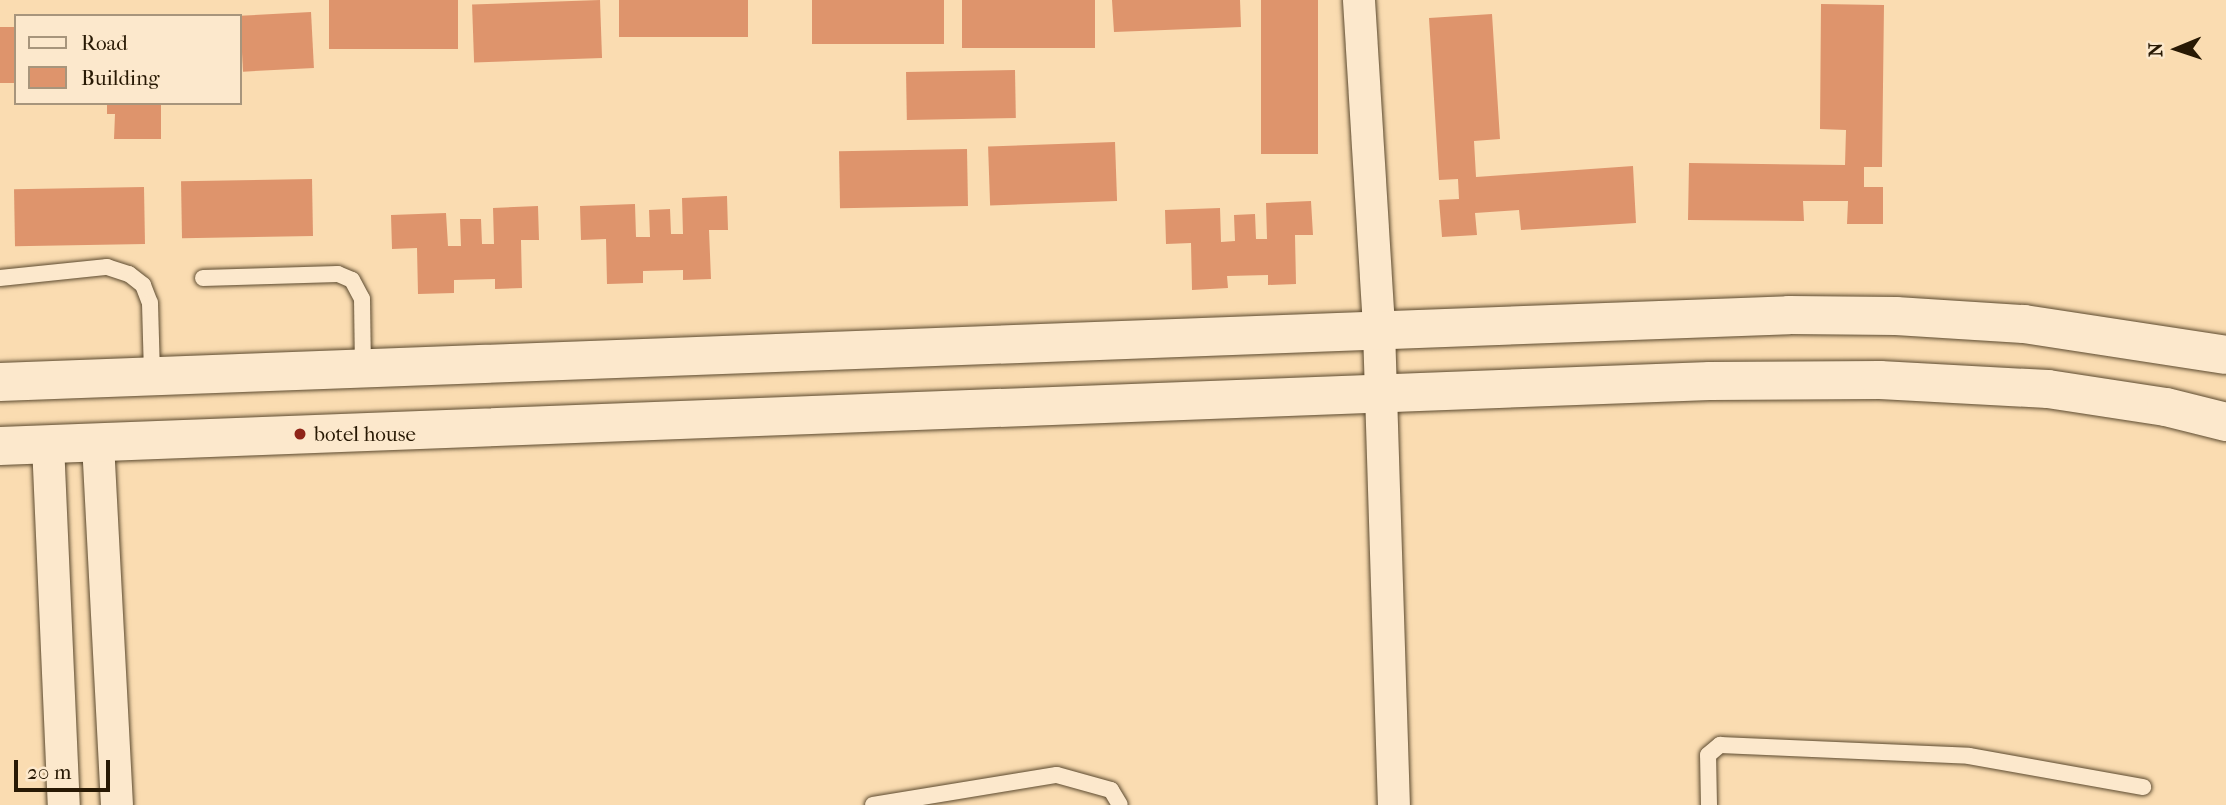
<!DOCTYPE html>
<style>
body{margin:0}
#map{position:relative;width:2226px;height:805px;overflow:hidden;background:#fadcb1;font-family:"IM FELL French Canon",serif}
div>[style]{position:absolute}
.building>*{inset:0;background:#de946c;transform-origin:0 0}
.roads{filter:drop-shadow(0 0 2px #5c4a2f) drop-shadow(0 0 2px #5c4a2f)}
.lane>*{height:16px;margin:-8px;padding:0 8px;transform-origin:8px;border-radius:8px;background:#fce8cc}
.street>*{height:32px;margin:-16px;padding:0 16px;transform-origin:16px;border-radius:16px;background:#fce8cc}
.secondary>*{height:38px;margin:-19px;padding:0 19px;transform-origin:19px;border-radius:19px;background:#fce8cc}
.dots>*{width:19px;height:19px;translate:-50% -50%;box-sizing:border-box;border:4px solid #fce8cc;border-radius:50%}
span{translate:-50% -50%;white-space:nowrap;text-align:center;line-height:1.15;-webkit-text-stroke:7px #fce8cc;paint-order:stroke}
.poi-label{font-size:21px;color:#281904}
.left{translate:0 -50%;text-align:left}
.legend{position:absolute;left:14px;top:14px;width:228px;height:91px;box-sizing:border-box;background:#fce8cc;border:2px solid #a7957c;margin:0;padding:9px 12px;list-style:none;font-size:21px;color:#281904}
.legend li{display:flex;align-items:center;gap:14px;height:35px}
.legend b{width:35px;border:2px solid #a7957c}
.north{position:absolute;left:2142px;top:14px;width:70px;height:70px;-webkit-text-stroke:5px #fce8cc;paint-order:stroke;rotate:268deg;font-size:19px;font-weight:700;line-height:28px;text-align:center;color:#281904}
.north::after{content:'';display:block;margin:auto;width:24px;height:32px;background:#281904;clip-path:polygon(50% 0,100% 100%,50% 72%,0 100%)}
.scale{position:absolute;left:14px;top:760px;width:96px;height:32px;box-sizing:border-box;border:4px solid #281904;border-top:0;padding-left:9px;font-size:21px;line-height:24px;white-space:nowrap;color:#281904;-webkit-text-stroke:5px #fce8cc;paint-order:stroke}
</style>
<div id="map">
<div class="building">
<i style="left:329px;top:0;width:129px;height:49px"></i>
<i style="left:600px;top:0;width:58px;height:128px;rotate:88deg"></i>
<i style="left:619px;top:0;width:129px;height:37px"></i>
<i style="left:812px;top:0;width:132px;height:44px"></i>
<i style="left:962px;top:0;width:133px;height:48px"></i>
<i style="clip-path:polygon(1112px 0,1240px 0,1241px 27px,1114px 32px)"></i>
<i style="left:1261px;top:0;width:57px;height:154px"></i>
<i style="clip-path:polygon(1821px 4px,1884px 5px,1882px 167px,1864px 167px,1864px 187px,1883px 187px,1883px 224px,1847px 224px,1848px 201px,1803px 201px,1804px 221px,1688px 220px,1689px 163px,1845px 165px,1846px 130px,1820px 129px)"></i>
<i style="left:311px;top:12px;width:56px;height:71px;rotate:87deg"></i>
<i style="clip-path:polygon(1492px 14px,1500px 139px,1474px 141px,1476px 177px,1633px 166px,1636px 223px,1521px 230px,1519px 210px,1475px 213px,1477px 235px,1442px 237px,1439px 200px,1459px 199px,1458px 179px,1439px 180px,1429px 18px)"></i>
<i style="left:16px;top:27px;width:56px;height:16px;rotate:90deg"></i>
<i style="left:1015px;top:70px;width:48px;height:109px;rotate:89deg"></i>
<i style="clip-path:polygon(107px 103px,161px 103px,161px 139px,114px 139px,115px 114px,107px 114px)"></i>
<i style="left:1115px;top:142px;width:59px;height:127px;rotate:88deg"></i>
<i style="left:967px;top:149px;width:57px;height:128px;rotate:89deg"></i>
<i style="left:312px;top:179px;width:57px;height:131px;rotate:89deg"></i>
<i style="left:144px;top:187px;width:57px;height:130px;rotate:89deg"></i>
<i style="clip-path:polygon(727px 196px,728px 230px,709px 230px,711px 279px,683px 280px,683px 270px,643px 271px,643px 283px,607px 284px,606px 239px,581px 240px,580px 206px,635px 204px,636px 237px,650px 237px,649px 210px,670px 209px,671px 234px,683px 234px,682px 198px)"></i>
<i style="clip-path:polygon(1311px 201px,1313px 235px,1295px 235px,1296px 284px,1268px 285px,1268px 275px,1227px 276px,1228px 288px,1192px 290px,1191px 243px,1166px 244px,1165px 210px,1220px 208px,1221px 242px,1235px 241px,1234px 215px,1255px 214px,1256px 239px,1267px 239px,1266px 203px)"></i>
<i style="clip-path:polygon(538px 206px,539px 240px,521px 240px,522px 288px,495px 289px,495px 279px,454px 280px,454px 293px,418px 294px,417px 248px,392px 249px,391px 215px,446px 213px,448px 246px,461px 246px,460px 219px,481px 219px,482px 244px,494px 244px,493px 208px)"></i>
</div>
<div class="roads">
<div class="lane">
<i style="left:0;top:278px;width:108px;rotate:-5.9deg"></i>
<i style="left:107px;top:267px;width:23px;rotate:18deg"></i>
<i style="left:129px;top:274px;width:18px;rotate:38deg"></i>
<i style="left:143px;top:285px;width:19px;rotate:69deg"></i>
<i style="left:150px;top:303px;width:73px;rotate:88.4deg"></i>
<i style="left:203px;top:278px;width:135px;rotate:-1.7deg"></i>
<i style="left:338px;top:274px;width:15px;rotate:23deg"></i>
<i style="left:352px;top:280px;width:21px;rotate:62deg"></i>
<i style="left:362px;top:299px;width:69px;rotate:89.2deg"></i>
<i style="left:873px;top:805px;width:186px;rotate:-9.3deg"></i>
<i style="left:1057px;top:775px;width:56px;rotate:15.5deg"></i>
<i style="left:1111px;top:790px;width:17px;rotate:59deg"></i>
<i style="left:1709px;top:805px;width:50px;rotate:-91.1deg"></i>
<i style="left:1708px;top:755px;width:16px;rotate:-40deg"></i>
<i style="left:1720px;top:745px;width:249px;rotate:2.5deg"></i>
<i style="left:1969px;top:756px;width:177px;rotate:10.1deg"></i>
</div>
<div class="street">
<i style="left:1359px;top:0;width:331px;rotate:86.5deg"></i>
<i style="left:1379px;top:330px;width:475px;rotate:88.2deg"></i>
<i style="left:98px;top:443px;width:362px;rotate:87deg"></i>
<i style="left:48px;top:444px;width:361px;rotate:87.5deg"></i>
</div>
<div class="secondary">
<i style="left:0;top:382px;width:1790px;rotate:-2.14deg"></i>
<i style="left:1789px;top:315px;width:107px;rotate:0.5deg"></i>
<i style="left:1896px;top:316px;width:128px;rotate:3.6deg"></i>
<i style="left:2024px;top:324px;width:204px;rotate:8.7deg"></i>
<i style="left:0;top:446px;width:1711px;rotate:-2.18deg"></i>
<i style="left:1710px;top:381px;width:170px;rotate:-0.3deg"></i>
<i style="left:1880px;top:380px;width:168px;rotate:3.1deg"></i>
<i style="left:2048px;top:389px;width:119px;rotate:8.7deg"></i>
<i style="left:2166px;top:407px;width:62px;rotate:14deg"></i>
</div>
</div>
<div class="dots">
<i style="left:300px;top:434px;background:#8f2418"></i>
</div>
<div class="poi-label">
<span class="left" style="left:314px;top:434px">botel house</span>
</div>
<ul class="legend">
<li><b style="height:9px;background:#fce8cc"></b>Road</li>
<li><b style="height:19px;background:#de946c"></b>Building</li>
</ul>
<div class="north">N</div>
<div class="scale">20 m</div>
</div>
